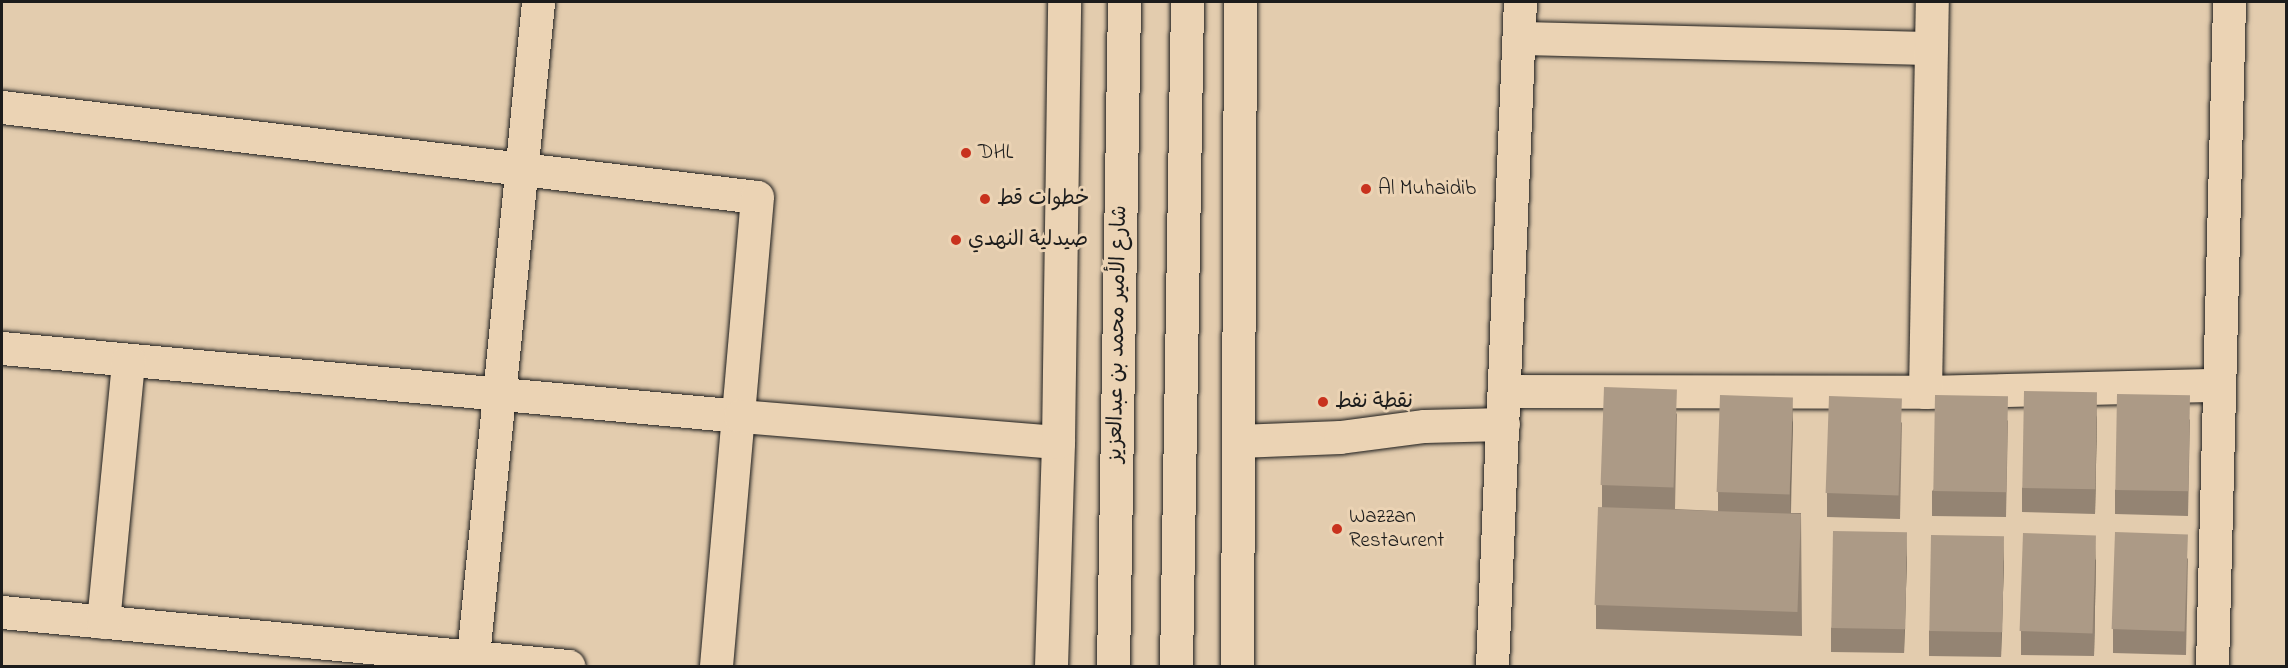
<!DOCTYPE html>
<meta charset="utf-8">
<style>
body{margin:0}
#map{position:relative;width:2288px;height:668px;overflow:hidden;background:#e3ccae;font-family:"Indie Flower","Playpen Sans Arabic",sans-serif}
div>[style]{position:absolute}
.roads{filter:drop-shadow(0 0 2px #1c1c1c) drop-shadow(0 0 2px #1c1c1c)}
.minor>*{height:33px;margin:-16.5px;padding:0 16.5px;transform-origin:16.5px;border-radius:16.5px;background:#ebd3b4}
.major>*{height:33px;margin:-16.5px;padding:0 16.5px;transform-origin:16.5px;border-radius:16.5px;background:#ebd3b4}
.wall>*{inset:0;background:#948473}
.shaded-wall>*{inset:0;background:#786c5e}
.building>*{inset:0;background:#ac9a86;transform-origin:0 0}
.dots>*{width:16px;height:16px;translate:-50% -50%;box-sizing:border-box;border:3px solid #ebd3b4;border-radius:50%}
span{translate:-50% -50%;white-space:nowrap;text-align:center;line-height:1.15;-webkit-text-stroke:6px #ebd3b4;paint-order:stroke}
.poi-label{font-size:21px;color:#1c1c1c}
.left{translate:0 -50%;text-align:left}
.street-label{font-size:21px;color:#1c1c1c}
.frame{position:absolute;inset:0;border:3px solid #1c1c1c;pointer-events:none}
</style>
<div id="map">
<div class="roads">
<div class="minor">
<i style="left:1519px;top:38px;width:412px;rotate:1.4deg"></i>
<i style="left:2px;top:107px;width:760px;rotate:6.8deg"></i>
<i style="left:757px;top:197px;width:471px;rotate:95deg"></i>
<i style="left:2px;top:348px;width:741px;rotate:5.26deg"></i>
<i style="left:740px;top:416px;width:319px;rotate:4.7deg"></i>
<i style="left:1504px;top:391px;width:421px;rotate:0.1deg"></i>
<i style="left:1925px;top:392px;width:294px;rotate:-1.4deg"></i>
<i style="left:1925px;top:392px;width:390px;rotate:-89deg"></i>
<i style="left:1238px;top:441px;width:102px;rotate:-2.2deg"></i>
<i style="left:1340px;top:437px;width:85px;rotate:-7.5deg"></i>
<i style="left:1424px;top:426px;width:79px;rotate:-1.5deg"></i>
<i style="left:2px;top:612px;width:569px;rotate:5.45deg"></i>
<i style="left:103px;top:622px;width:263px;rotate:-84.5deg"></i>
<i style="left:472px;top:666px;width:667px;rotate:-84.32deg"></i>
<i style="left:1492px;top:666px;width:665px;rotate:-87.59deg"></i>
<i style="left:2212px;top:666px;width:664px;rotate:-88.53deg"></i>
</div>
<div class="major">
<i style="left:1051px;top:666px;width:224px;rotate:-88.2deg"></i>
<i style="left:1058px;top:442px;width:440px;rotate:-89.2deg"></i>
<i style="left:1113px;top:666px;width:664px;rotate:-89.05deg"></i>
<i style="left:1176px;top:666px;width:664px;rotate:-89.05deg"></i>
<i style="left:1237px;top:666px;width:664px;rotate:-89.74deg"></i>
</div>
</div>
<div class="wall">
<i style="clip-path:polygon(1677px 413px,1675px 509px,1718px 511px,1718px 492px,1793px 421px,1791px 513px,1801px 513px,1802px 636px,1596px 629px,1596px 605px,1602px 507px,1602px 485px)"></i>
<i style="clip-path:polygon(2097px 416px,2095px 514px,2022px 512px,2022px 488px)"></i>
<i style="clip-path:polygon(2190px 419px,2188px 516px,2115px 514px,2115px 490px)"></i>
<i style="clip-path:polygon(2008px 420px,2006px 517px,1932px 516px,1932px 491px)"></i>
<i style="clip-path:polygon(1902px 422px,1900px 519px,1827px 517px,1827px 493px)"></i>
<i style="clip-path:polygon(1907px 556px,1904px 653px,1831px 652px,1831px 628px)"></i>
<i style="clip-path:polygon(2188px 558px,2186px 655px,2113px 653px,2113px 629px)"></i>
<i style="clip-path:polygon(2096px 559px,2094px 656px,2021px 655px,2021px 631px)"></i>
<i style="clip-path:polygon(2004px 560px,2001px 657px,1929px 656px,1929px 631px)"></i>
</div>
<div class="shaded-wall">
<i style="clip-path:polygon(2097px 392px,2097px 416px,2095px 514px,2095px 490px)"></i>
<i style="clip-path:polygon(1793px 397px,1793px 421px,1790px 518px,1790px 494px)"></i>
<i style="clip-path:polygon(1907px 532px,1907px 556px,1904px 653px,1904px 629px)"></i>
<i style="clip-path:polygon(2096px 535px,2096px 559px,2094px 656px,2094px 632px)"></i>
<i style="clip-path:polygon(2004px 536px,2004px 560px,2001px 657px,2001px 633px)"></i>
</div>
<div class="building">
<i style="left:1604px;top:387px;width:73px;height:98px;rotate:2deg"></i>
<i style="left:2024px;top:391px;width:73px;height:97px;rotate:1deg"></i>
<i style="left:2117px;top:394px;width:73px;height:96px;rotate:1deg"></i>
<i style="left:1720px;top:395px;width:73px;height:97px;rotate:2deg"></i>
<i style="left:1935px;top:395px;width:73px;height:96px;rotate:1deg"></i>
<i style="left:1829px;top:396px;width:73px;height:97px;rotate:2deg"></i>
<i style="left:1598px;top:507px;width:203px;height:98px;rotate:2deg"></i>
<i style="left:1833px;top:531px;width:74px;height:97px;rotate:1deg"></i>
<i style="left:2115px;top:532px;width:73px;height:97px;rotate:2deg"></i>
<i style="left:2023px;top:533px;width:73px;height:98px;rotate:2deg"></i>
<i style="left:1931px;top:535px;width:73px;height:96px;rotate:1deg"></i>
</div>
<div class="dots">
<i style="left:966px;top:153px;background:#c8321e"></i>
<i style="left:1366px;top:189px;background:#c8321e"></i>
<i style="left:985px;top:199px;background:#c8321e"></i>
<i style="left:956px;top:240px;background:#c8321e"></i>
<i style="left:1323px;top:402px;background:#c8321e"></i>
<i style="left:1337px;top:529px;background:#c8321e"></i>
</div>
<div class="poi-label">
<span class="left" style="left:978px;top:153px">DHL</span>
<span class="left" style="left:1378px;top:189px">Al Muhaidib</span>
<span class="left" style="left:997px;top:199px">خطوات قط</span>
<span class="left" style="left:968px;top:240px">صيدلية النهدي</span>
<span class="left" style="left:1335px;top:402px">نقطة نفط</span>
<span class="left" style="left:1349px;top:529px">Wazzan<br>Restaurent</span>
</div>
<div class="street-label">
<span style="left:1118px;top:334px;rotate:-89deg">شارع الأمير محمد بن عبدالعزيز</span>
</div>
<div class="frame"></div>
</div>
